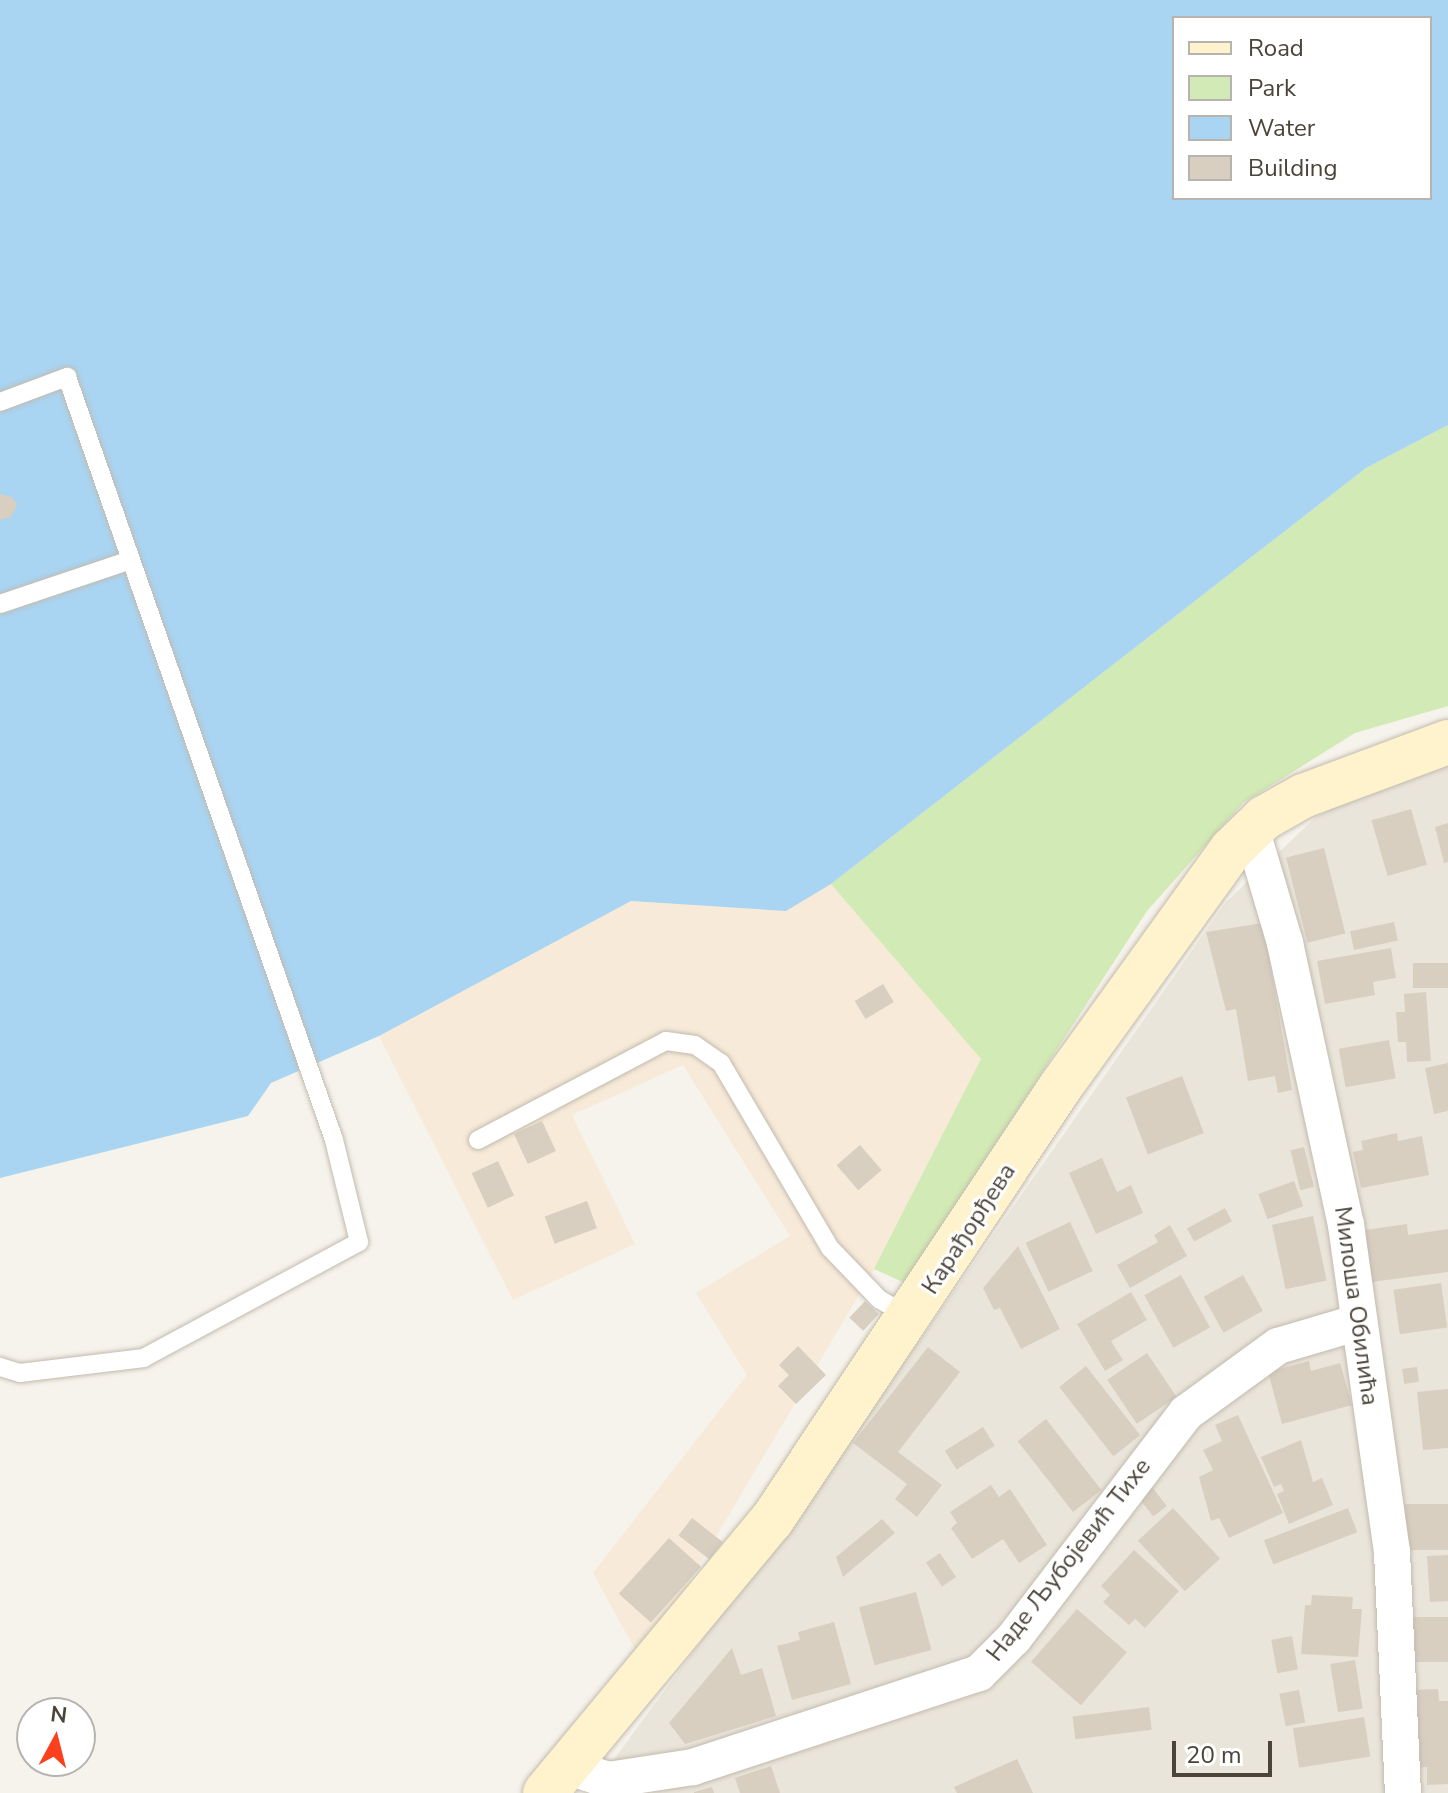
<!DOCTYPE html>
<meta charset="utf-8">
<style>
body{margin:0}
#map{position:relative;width:1448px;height:1793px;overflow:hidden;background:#f6f3ec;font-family:"Nunito Sans",sans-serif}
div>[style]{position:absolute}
.residential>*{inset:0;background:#eae5da}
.commercial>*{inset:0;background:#f7ead8}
.green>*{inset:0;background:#d2eab5}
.water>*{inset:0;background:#a9d4f2}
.building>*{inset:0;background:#d8cfc1;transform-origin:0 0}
.roads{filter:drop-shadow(0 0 2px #c2bbae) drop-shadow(0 0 2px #c2bbae)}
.lane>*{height:18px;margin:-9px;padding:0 9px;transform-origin:9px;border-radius:9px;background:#fff}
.street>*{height:36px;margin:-18px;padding:0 18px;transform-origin:18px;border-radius:18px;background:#fff}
.secondary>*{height:44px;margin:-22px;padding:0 22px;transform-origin:22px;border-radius:22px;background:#fff3cd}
span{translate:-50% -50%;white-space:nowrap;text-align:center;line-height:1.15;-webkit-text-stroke:6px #fff;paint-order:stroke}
.street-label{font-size:24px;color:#4b4439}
.legend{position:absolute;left:1172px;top:16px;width:260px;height:184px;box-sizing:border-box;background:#fff;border:2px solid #b7b4b0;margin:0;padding:10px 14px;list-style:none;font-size:24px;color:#4b4439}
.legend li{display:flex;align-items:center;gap:16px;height:40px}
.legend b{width:40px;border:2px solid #b7b4b0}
.north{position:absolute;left:16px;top:1697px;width:80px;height:80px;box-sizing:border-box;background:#fff;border:2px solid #b7b4b0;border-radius:50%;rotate:7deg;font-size:22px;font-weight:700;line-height:32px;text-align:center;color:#4b4439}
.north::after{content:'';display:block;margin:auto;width:28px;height:36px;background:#fc3f1d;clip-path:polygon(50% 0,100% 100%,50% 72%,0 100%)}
.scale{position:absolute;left:1172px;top:1741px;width:100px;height:36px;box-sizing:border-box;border:4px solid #4b4439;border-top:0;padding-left:10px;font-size:24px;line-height:28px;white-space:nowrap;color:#4b4439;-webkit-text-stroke:6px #fff;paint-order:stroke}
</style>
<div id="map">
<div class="residential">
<i style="clip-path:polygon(1448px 758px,1448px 1793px,589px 1793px,857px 1430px,1226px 902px,1316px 817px,1408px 767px)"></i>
</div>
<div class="commercial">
<i style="clip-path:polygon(831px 884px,982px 1059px,902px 1222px,642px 1662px,593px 1573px,747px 1375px,696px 1293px,790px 1236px,683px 1065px,572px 1115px,635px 1244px,513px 1300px,379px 1036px,631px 901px,786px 911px)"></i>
</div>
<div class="green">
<i style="clip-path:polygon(1448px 425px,1448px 706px,1355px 733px,1243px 803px,1147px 911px,905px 1283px,874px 1269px,981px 1059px,831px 884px,1366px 468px)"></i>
</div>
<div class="water">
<i style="clip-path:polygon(evenodd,0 0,1448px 0,1448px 425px,1366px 468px,831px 884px,786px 911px,631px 901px,379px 1036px,271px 1083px,248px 1116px,0 1178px,0 0,1174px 18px,1430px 18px,1430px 198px,1174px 198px,1174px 18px)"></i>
</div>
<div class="building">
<i style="clip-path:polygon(0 494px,12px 497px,17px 505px,11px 517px,0 520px)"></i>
<i style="left:1411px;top:809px;width:58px;height:41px;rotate:74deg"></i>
<i style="clip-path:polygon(1448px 823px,1448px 862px,1444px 863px,1435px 827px)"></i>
<i style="left:1324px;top:848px;width:88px;height:39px;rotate:76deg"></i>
<i style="left:1394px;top:922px;width:19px;height:45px;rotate:78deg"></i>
<i style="clip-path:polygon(1263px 923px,1292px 1090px,1278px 1093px,1275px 1076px,1248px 1081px,1236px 1009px,1226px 1011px,1206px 932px)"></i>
<i style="clip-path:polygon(1391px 948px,1396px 978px,1373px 982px,1375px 995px,1325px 1004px,1317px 961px)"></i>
<i style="left:1448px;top:963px;width:25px;height:35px;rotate:90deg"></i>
<i style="left:883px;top:984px;width:21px;height:33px;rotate:59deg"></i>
<i style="clip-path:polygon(1426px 992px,1431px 1061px,1407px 1062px,1406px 1042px,1398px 1042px,1396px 1012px,1405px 1012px,1404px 994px)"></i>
<i style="left:1389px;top:1040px;width:39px;height:51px;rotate:80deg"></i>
<i style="clip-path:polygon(1448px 1063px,1448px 1111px,1434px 1114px,1425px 1068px)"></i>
<i style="left:1182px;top:1076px;width:61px;height:60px;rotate:69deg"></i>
<i style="left:542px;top:1121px;width:33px;height:31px;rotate:65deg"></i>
<i style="clip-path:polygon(1397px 1133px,1398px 1141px,1422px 1136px,1429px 1175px,1361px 1188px,1353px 1152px,1363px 1150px,1361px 1141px)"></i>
<i style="left:860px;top:1145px;width:33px;height:31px;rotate:49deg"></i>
<i style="left:1304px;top:1147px;width:41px;height:14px;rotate:76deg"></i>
<i style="clip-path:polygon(1102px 1158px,1117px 1192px,1131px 1185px,1143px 1213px,1096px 1234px,1069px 1173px)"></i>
<i style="left:498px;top:1161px;width:38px;height:29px;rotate:65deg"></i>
<i style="left:1294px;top:1181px;width:27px;height:38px;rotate:70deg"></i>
<i style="left:587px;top:1201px;width:29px;height:45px;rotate:70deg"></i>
<i style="left:1225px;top:1208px;width:15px;height:43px;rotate:62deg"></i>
<i style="left:1313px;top:1216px;width:66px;height:42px;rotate:78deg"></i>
<i style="left:1070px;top:1222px;width:54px;height:49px;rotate:65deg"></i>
<i style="clip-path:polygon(1407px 1224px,1408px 1235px,1448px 1229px,1448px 1272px,1371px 1282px,1365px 1230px)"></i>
<i style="clip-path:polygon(1170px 1225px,1187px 1256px,1130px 1288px,1117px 1265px,1158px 1242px,1154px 1235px)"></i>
<i style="clip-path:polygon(1018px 1246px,1060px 1329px,1021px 1349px,1000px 1308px,994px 1310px,983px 1288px)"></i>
<i style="left:1181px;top:1275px;width:60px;height:42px;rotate:61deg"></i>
<i style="left:1243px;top:1275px;width:41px;height:45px;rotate:61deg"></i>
<i style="left:1441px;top:1283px;width:45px;height:48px;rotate:82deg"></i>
<i style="clip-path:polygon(1131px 1292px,1147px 1320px,1111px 1341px,1123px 1360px,1105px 1371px,1077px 1324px)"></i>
<i style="left:865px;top:1301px;width:19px;height:23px;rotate:43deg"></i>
<i style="clip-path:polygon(798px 1346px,826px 1375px,796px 1404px,778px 1386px,789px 1375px,779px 1365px)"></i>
<i style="clip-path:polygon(928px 1347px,960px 1372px,898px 1452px,942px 1485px,917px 1517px,895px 1499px,907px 1484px,853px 1443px)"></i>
<i style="left:1147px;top:1353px;width:53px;height:48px;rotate:56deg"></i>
<i style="clip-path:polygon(1309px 1361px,1311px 1371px,1340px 1363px,1352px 1405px,1282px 1424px,1268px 1372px)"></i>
<i style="left:1086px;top:1366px;width:88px;height:34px;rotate:52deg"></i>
<i style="left:1417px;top:1367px;width:15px;height:15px;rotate:82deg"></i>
<i style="clip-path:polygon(1448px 1389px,1448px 1448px,1423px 1450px,1417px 1392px)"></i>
<i style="clip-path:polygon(1238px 1415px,1283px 1513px,1229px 1538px,1219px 1518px,1211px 1521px,1199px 1477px,1213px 1470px,1203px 1450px,1222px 1441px,1215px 1425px)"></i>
<i style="left:1046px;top:1419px;width:90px;height:36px;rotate:52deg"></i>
<i style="left:983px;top:1427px;width:22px;height:45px;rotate:58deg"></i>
<i style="clip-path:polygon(1301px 1440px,1313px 1482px,1322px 1478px,1333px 1505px,1289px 1524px,1277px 1494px,1284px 1491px,1281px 1484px,1274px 1487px,1261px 1457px)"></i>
<i style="clip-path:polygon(991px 1485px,999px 1497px,1010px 1489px,1047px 1545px,1019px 1563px,1003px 1539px,972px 1559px,951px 1528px,957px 1523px,950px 1512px)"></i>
<i style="left:1152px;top:1487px;width:24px;height:17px;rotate:52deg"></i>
<i style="left:1448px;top:1504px;width:46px;height:43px;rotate:90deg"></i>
<i style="left:1173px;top:1508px;width:69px;height:48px;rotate:47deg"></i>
<i style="left:1348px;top:1508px;width:26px;height:90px;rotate:69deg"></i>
<i style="left:692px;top:1518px;width:39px;height:22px;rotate:38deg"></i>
<i style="clip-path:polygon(882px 1519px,895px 1533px,843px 1577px,836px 1557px)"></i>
<i style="left:669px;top:1538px;width:43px;height:75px;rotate:42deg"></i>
<i style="clip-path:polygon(1134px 1550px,1179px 1591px,1145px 1628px,1135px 1619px,1129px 1625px,1103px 1602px,1110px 1595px,1101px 1586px)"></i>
<i style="left:940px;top:1553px;width:29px;height:17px;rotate:56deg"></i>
<i style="clip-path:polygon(1448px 1555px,1448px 1601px,1430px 1602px,1427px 1556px)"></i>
<i style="left:916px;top:1592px;width:60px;height:59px;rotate:75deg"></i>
<i style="clip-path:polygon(1312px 1595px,1353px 1597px,1352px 1609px,1362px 1609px,1358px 1657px,1301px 1654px,1305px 1605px,1311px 1605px)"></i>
<i style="left:1077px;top:1609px;width:66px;height:70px;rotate:41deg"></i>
<i style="left:1448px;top:1617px;width:45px;height:38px;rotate:90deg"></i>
<i style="clip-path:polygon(834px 1622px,851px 1684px,792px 1700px,777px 1646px,800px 1640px,798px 1632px)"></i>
<i style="left:1292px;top:1636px;width:34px;height:21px;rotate:80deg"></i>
<i style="clip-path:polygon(732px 1648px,741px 1675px,762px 1668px,776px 1716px,685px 1744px,669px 1723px)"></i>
<i style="left:1355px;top:1660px;width:49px;height:25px;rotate:81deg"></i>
<i style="clip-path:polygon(1438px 1689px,1439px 1701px,1448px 1701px,1448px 1784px,1427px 1785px,1427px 1767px,1414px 1768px,1410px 1690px)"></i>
<i style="left:1299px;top:1690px;width:33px;height:20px;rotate:79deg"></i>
<i style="left:1149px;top:1707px;width:23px;height:77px;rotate:83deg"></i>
<i style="left:1364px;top:1717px;width:40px;height:72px;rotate:81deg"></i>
<i style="clip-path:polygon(1017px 1759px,1033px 1793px,957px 1793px,954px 1787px)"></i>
<i style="clip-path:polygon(771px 1766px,780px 1793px,740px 1793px,735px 1778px)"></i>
<i style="clip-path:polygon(712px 1787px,714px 1793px,694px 1793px,694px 1792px)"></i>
</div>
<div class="roads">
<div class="lane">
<i style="left:0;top:402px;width:72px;rotate:-20.5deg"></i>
<i style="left:67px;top:377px;width:808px;rotate:70.71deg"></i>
<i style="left:334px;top:1140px;width:105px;rotate:76.2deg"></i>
<i style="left:359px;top:1242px;width:244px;rotate:151.7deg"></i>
<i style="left:144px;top:1358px;width:125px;rotate:173.1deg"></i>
<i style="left:20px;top:1373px;width:21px;rotate:-163deg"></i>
<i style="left:0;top:604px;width:138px;rotate:-18.6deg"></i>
<i style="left:478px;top:1140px;width:212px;rotate:-27.8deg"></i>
<i style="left:666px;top:1041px;width:29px;rotate:8deg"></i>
<i style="left:695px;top:1045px;width:32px;rotate:35deg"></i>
<i style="left:721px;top:1063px;width:215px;rotate:59.5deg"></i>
<i style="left:830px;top:1248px;width:71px;rotate:46.1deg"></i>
<i style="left:879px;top:1299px;width:35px;rotate:31deg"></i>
</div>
<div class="street">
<i style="left:1251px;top:828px;width:120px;rotate:73.5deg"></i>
<i style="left:1285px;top:943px;width:289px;rotate:77.8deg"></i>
<i style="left:1346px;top:1225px;width:330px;rotate:82deg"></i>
<i style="left:1392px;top:1552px;width:241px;rotate:87.4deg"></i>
<i style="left:566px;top:1766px;width:44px;rotate:18.4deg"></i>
<i style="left:608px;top:1780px;width:86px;rotate:-8.7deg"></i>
<i style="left:693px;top:1767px;width:301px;rotate:-18.2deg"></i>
<i style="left:979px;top:1673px;width:49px;rotate:-45deg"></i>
<i style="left:1014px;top:1638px;width:283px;rotate:-52.6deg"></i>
<i style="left:1186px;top:1413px;width:114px;rotate:-36.1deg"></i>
<i style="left:1278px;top:1346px;width:84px;rotate:-16.5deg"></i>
</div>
<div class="secondary">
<i style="left:545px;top:1793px;width:355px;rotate:-50.3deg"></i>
<i style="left:772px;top:1520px;width:521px;rotate:-56.34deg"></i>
<i style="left:1061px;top:1086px;width:292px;rotate:-54.2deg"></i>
<i style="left:1232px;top:849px;width:45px;rotate:-44.1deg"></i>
<i style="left:1264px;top:818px;width:45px;rotate:-29.4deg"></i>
<i style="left:1303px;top:796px;width:155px;rotate:-20.4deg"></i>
</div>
</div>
<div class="street-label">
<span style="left:969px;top:1229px;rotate:-57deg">Карађорђева</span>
<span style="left:1356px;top:1306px;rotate:82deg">Милоша Обилића</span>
<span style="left:1069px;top:1560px;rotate:-52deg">Наде Љубојевић Тихе</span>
</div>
<ul class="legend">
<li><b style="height:10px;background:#fff3cd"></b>Road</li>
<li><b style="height:22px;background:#d2eab5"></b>Park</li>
<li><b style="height:22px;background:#a9d4f2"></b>Water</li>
<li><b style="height:22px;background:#d8cfc1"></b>Building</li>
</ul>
<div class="north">N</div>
<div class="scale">20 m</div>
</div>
